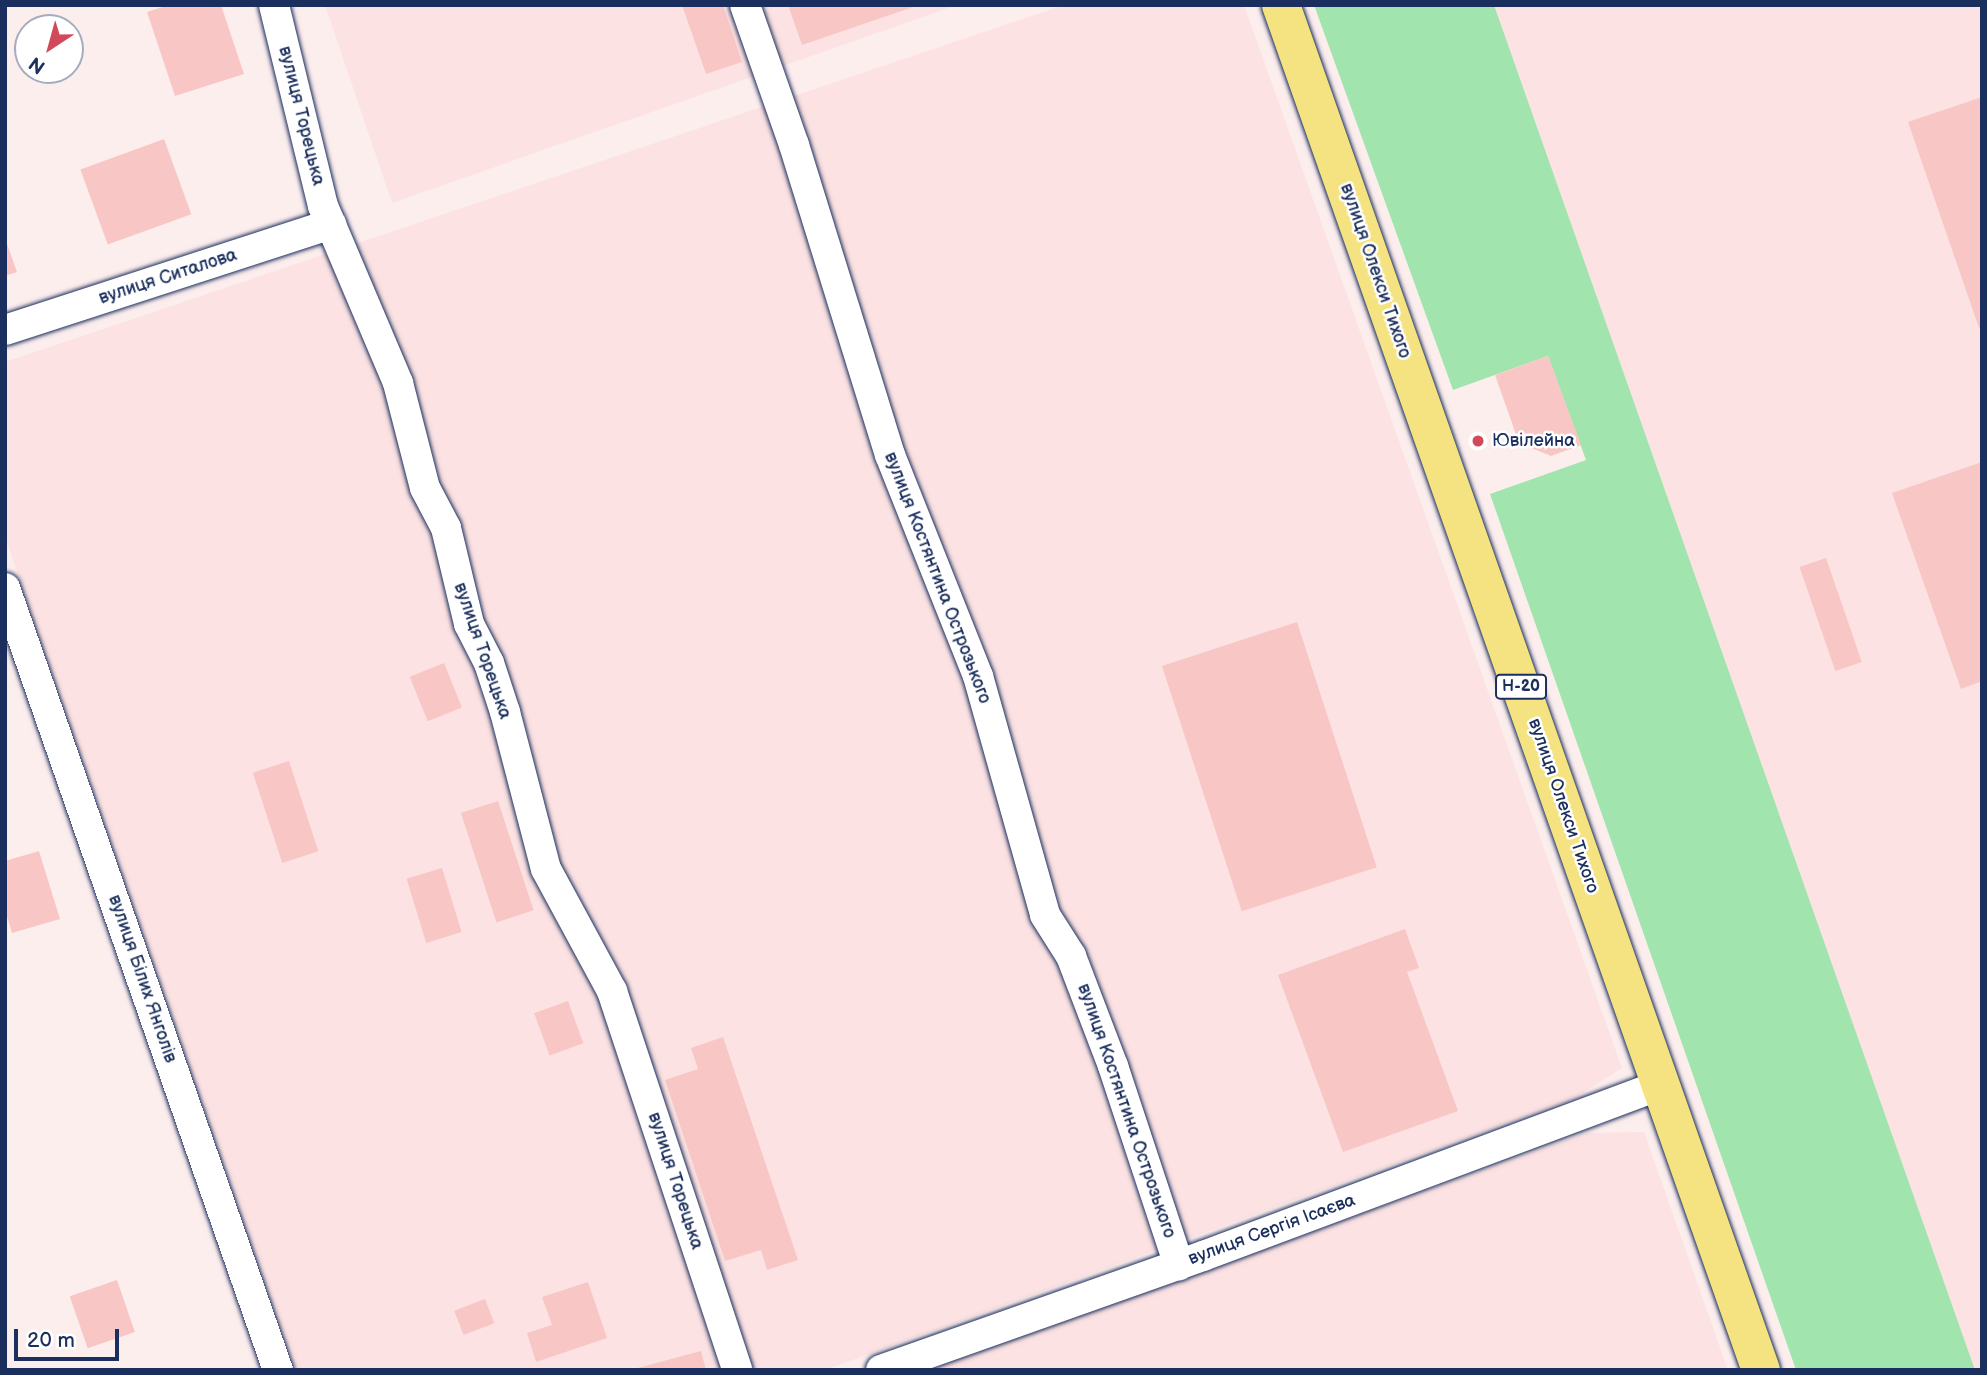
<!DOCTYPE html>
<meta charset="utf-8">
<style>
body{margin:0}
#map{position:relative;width:1987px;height:1375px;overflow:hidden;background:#fdeeee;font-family:"Balsamiq Sans",sans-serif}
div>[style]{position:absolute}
.built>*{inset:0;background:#fce2e2}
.green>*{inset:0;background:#a2e4ae}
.building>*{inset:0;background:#f8c7c5;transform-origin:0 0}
.roads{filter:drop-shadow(0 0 2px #1b2f5e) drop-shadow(0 0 2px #1b2f5e)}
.minor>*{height:30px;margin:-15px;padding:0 15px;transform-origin:15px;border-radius:15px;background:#fff}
.primary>*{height:38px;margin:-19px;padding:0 19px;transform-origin:19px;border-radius:19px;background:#f5e381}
.dots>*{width:19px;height:19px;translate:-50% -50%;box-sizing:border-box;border:4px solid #fff;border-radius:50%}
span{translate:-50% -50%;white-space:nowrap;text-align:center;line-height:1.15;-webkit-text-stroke:5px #fff;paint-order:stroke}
.shield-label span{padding:2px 5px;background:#fff;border:2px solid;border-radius:5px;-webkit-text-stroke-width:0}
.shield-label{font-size:16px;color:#1b2f5e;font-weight:700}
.street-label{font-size:18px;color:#1b2f5e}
.poi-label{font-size:18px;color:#1b2f5e}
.left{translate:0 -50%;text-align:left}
.frame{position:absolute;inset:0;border:7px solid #1b2f5e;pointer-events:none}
.north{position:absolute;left:14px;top:14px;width:70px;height:70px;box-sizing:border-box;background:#fff;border:2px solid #a4acbf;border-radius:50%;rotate:216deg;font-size:19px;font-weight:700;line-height:28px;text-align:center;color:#1b2f5e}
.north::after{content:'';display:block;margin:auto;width:24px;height:32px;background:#d1495b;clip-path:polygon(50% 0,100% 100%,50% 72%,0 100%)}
.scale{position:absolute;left:14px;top:1329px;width:105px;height:32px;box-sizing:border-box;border:4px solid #1b2f5e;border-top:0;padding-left:9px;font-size:21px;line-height:24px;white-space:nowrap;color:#1b2f5e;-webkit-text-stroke:5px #fff;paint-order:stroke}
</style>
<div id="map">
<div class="built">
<i style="clip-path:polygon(325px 5px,957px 5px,392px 203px)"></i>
<i style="clip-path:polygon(1064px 5px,1244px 5px,1622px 1068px,1573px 1099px,825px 1370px,296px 1370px,5px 537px,5px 362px)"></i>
<i style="clip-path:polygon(1494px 5px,1982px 5px,1982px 1370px,1975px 1370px)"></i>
<i style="clip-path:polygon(1644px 1132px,1728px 1370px,928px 1370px,1586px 1133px)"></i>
</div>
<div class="green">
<i style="clip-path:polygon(1314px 5px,1494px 5px,1975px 1370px,1796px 1370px,1490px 494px,1586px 460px,1548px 356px,1453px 390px)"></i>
</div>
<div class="building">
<i style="clip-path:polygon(169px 5px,221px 5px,244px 74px,175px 96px,147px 12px)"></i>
<i style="clip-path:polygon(682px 5px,723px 5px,742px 62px,706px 74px)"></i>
<i style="clip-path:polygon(788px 5px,916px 5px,916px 6px,802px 45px)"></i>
<i style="clip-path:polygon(1982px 97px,1982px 327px,1979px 328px,1908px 122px)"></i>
<i style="left:164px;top:139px;width:80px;height:89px;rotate:70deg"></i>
<i style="clip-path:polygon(5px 238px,17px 272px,5px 276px)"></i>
<i style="clip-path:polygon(1548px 356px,1581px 445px,1551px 456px,1519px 443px,1495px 375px)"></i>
<i style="clip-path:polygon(1982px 462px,1982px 681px,1961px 689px,1892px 493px)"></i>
<i style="left:1826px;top:558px;width:110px;height:28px;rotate:71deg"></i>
<i style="left:1297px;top:622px;width:258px;height:142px;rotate:72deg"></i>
<i style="left:444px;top:663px;width:48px;height:37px;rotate:68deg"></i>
<i style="left:289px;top:761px;width:95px;height:38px;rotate:72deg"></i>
<i style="left:498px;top:801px;width:115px;height:39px;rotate:72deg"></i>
<i style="clip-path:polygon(39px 851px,60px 919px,12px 933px,5px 910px,5px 861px)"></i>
<i style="left:442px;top:868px;width:67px;height:37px;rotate:73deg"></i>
<i style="clip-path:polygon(1405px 929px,1419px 968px,1407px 972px,1458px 1111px,1343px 1152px,1278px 975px)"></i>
<i style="left:568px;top:1001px;width:45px;height:36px;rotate:70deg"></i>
<i style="clip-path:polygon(723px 1037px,798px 1260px,767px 1270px,761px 1250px,725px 1261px,665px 1080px,698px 1069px,691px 1048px)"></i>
<i style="left:117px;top:1280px;width:55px;height:50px;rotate:71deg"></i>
<i style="clip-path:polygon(588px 1282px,607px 1338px,536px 1362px,527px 1333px,552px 1325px,542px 1297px)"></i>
<i style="left:485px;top:1299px;width:26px;height:33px;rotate:69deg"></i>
<i style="clip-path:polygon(701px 1351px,706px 1370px,634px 1370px,634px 1369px)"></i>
</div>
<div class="roads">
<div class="minor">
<i style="left:274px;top:5px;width:207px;rotate:76.3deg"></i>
<i style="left:323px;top:206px;width:192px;rotate:67deg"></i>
<i style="left:398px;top:383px;width:108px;rotate:75.6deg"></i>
<i style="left:425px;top:488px;width:45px;rotate:62.3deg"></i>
<i style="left:446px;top:528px;width:99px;rotate:76.5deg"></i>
<i style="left:469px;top:624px;width:44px;rotate:62.9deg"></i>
<i style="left:489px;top:663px;width:52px;rotate:71.9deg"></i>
<i style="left:505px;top:712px;width:162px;rotate:75.4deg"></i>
<i style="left:546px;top:869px;width:139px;rotate:61.6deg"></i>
<i style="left:612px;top:991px;width:399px;rotate:71.7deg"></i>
<i style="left:745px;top:5px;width:148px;rotate:70.7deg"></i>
<i style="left:794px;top:145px;width:325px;rotate:72.8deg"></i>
<i style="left:890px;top:455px;width:238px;rotate:68.3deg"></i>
<i style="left:978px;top:676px;width:248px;rotate:74.3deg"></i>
<i style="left:1045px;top:915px;width:49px;rotate:57.6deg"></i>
<i style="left:1071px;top:956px;width:118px;rotate:69.1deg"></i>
<i style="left:1113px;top:1066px;width:210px;rotate:71.7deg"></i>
<i style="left:5px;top:330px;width:343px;rotate:-18deg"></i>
<i style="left:5px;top:588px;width:828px;rotate:70.76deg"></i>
<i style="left:881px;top:1370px;width:342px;rotate:-19.5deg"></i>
<i style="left:1203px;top:1256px;width:489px;rotate:-20.5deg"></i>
</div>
<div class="primary">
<i style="left:1281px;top:5px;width:1447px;rotate:70.63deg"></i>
</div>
</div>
<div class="dots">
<i style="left:1478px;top:441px;background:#d1495b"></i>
</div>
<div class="shield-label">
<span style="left:1521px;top:687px">Н-20</span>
</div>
<div class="street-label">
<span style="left:301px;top:116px;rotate:76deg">вулиця Торецька</span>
<span style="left:1375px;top:271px;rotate:71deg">вулиця Олекси Тихого</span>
<span style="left:168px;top:277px;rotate:-18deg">вулиця Ситалова</span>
<span style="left:937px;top:578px;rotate:69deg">вулиця Костянтина Острозького</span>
<span style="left:482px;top:651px;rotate:71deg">вулиця Торецька</span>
<span style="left:1563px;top:806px;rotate:71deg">вулиця Олекси Тихого</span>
<span style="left:142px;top:979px;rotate:71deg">вулиця Білих Янголів</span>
<span style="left:1126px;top:1111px;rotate:71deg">вулиця Костянтина Острозького</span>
<span style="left:675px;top:1181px;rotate:72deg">вулиця Торецька</span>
<span style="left:1272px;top:1230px;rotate:-20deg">вулиця Сергія Ісаєва</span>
</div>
<div class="poi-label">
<span class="left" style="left:1492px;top:441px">Ювілейна</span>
</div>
<div class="frame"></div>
<div class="north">N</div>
<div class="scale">20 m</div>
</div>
